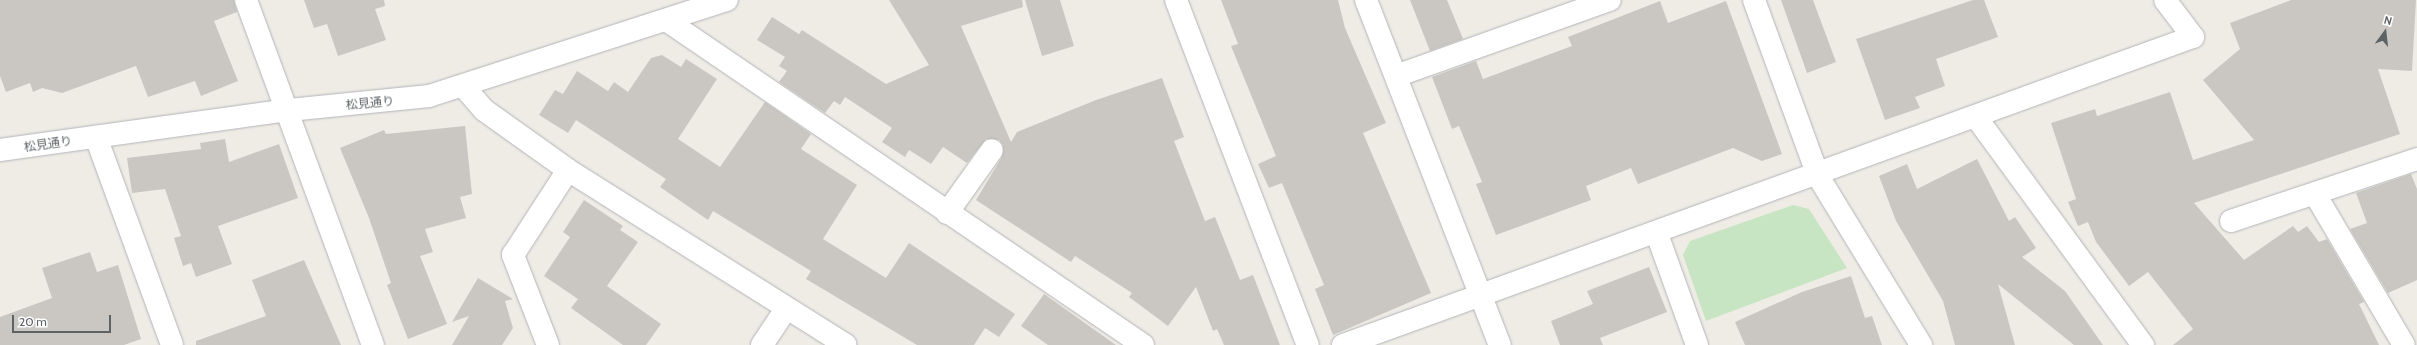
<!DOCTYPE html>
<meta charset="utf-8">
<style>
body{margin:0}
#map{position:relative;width:2417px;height:345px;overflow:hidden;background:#efece6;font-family:Cabin,"Noto Sans JP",sans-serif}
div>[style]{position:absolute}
.green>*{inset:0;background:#c8e5c3}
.building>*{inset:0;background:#cac7c2}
.roads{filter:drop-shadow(0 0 1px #b1b4b7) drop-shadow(0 0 1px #b1b4b7)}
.minor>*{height:22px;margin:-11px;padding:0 11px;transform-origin:11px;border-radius:11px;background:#fff}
.tertiary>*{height:22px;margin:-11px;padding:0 11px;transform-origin:11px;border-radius:11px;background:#fff}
span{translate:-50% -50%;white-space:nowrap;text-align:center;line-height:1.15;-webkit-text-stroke:4px #fff;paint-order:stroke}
.street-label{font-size:12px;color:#5d6265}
.north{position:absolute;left:2365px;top:12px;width:40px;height:40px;-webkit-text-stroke:3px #fff;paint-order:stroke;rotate:15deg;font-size:11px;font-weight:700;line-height:16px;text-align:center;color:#5d6265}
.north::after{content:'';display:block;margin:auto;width:14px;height:18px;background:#5d6265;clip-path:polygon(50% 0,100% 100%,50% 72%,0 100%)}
.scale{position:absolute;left:12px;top:315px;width:99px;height:18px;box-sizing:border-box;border:2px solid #5d6265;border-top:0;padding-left:5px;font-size:12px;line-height:14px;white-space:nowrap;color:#5d6265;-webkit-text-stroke:3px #fff;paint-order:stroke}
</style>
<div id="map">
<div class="green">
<i style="clip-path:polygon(1793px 205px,1809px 209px,1847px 268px,1706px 321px,1683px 255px,1690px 241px)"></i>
</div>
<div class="building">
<i style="clip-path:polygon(0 0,234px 0,237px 12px,214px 21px,238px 81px,201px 96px,195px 81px,148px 97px,136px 66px,62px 93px,42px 88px,33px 92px,30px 83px,6px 92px,0 76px)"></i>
<i style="clip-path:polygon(304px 0,384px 0,385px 6px,375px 9px,386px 40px,338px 56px,327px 24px,314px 28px)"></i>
<i style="clip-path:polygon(889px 0,1022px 0,1023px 7px,961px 26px,1011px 142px,1017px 132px,1096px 100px,1162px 78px,1184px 137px,1174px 141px,1205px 221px,1215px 217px,1240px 280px,1253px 275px,1280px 345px,1224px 345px,1217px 329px,1213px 331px,1196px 287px,1168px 326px,1129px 297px,1132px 293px,1075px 256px,1071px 262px,976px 200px,1002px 157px,1003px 145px,999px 140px,986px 139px,967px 163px,943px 147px,931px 164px,909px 150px,905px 157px,882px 142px,892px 128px,845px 97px,840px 105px,834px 101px,825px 113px,779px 82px,787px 71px,779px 66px,785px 57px,757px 40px,772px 17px,799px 34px,802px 30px,886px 84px,929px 65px)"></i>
<i style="clip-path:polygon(1025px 0,1060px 0,1074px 46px,1042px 56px)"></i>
<i style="clip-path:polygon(1221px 0,1338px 0,1345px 28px,1386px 123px,1363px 133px,1431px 293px,1333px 335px,1315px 289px,1324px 285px,1282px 183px,1269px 188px,1258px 164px,1276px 156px,1231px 46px,1238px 44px)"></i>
<i style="clip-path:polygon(1410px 0,1447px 0,1463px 39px,1430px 51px)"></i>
<i style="clip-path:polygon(1781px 0,1813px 0,1836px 62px,1807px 73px)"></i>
<i style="clip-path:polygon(1973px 0,1984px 0,1998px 37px,1936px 59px,1945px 86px,1915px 97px,1920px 108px,1885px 120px,1856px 39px)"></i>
<i style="clip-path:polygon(2291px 0,2416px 0,2412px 71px,2378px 69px,2400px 134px,2194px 203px,2244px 260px,2293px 226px,2298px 232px,2307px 226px,2319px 242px,2327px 239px,2364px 302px,2359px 304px,2379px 345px,2173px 345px,2193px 329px,2148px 272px,2129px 286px,2096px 242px,2088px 222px,2078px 226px,2068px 202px,2076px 199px,2051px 123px,2095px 109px,2097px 116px,2170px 92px,2193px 160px,2254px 140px,2203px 80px,2240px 49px,2230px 23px)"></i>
<i style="clip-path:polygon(1660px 1px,1668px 23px,1726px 1px,1782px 154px,1762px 161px,1733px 148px,1638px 184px,1631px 168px,1586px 186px,1591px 200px,1496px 235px,1476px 184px,1482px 182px,1459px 126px,1452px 129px,1432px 77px,1476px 61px,1483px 79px,1572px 46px,1568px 37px)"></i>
<i style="clip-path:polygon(662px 55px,681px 67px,686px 59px,717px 79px,678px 139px,720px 167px,765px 102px,811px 134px,801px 149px,857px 185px,823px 239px,886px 278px,909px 243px,1015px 314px,999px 337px,985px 328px,974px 345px,917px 345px,806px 279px,811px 271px,713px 211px,708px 220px,660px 187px,666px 179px,576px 120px,568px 133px,539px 115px,555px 90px,563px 94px,577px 71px,608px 91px,614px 82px,628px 92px,651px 58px)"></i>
<i style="clip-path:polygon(465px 126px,472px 194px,460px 197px,466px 218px,425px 229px,433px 252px,420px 256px,447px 324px,408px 339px,387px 285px,391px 283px,369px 218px,340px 148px,384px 130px,386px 134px)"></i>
<i style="clip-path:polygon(225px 139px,229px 162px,279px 144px,298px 198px,218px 226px,232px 264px,196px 277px,191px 263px,183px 266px,174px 238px,181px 236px,165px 189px,132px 193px,127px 158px,201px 149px,200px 143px)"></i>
<i style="clip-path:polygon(1977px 159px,2009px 221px,2015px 217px,2036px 248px,2022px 257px,2065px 291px,2103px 345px,2074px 345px,1998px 284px,2015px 345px,1955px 345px,1943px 301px,1896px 221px,1879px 176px,1907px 164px,1917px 189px)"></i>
<i style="clip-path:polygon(2411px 174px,2417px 189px,2417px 280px,2388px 293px,2350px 229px,2367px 223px,2356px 193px)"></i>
<i style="clip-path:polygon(584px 200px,623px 226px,620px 230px,638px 242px,607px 286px,661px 324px,646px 345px,623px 345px,571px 308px,578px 299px,544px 276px,570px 237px,563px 232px)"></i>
<i style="clip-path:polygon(90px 252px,97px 272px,118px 265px,141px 339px,124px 345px,0 345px,0 317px,52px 298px,42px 268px)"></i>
<i style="clip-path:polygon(304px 260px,341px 345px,196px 345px,196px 341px,266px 316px,252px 280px)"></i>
<i style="clip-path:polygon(1649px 267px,1667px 312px,1600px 338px,1603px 345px,1560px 345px,1551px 321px,1593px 304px,1587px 291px)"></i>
<i style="clip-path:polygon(1851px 276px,1865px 318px,1872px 316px,1882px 345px,1745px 345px,1735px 322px,1802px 292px)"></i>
<i style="clip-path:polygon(478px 278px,513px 299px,505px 301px,513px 328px,502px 345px,452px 345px,469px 316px,452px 322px)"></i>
<i style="clip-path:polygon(1044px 294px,1116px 345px,1048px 345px,1021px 326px)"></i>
</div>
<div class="roads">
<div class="minor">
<i style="left:246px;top:0;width:368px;rotate:69.8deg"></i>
<i style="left:1176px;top:0;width:369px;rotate:69.1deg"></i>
<i style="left:1366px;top:0;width:370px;rotate:68.8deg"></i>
<i style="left:1754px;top:0;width:187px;rotate:70deg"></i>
<i style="left:1818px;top:176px;width:198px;rotate:58.6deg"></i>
<i style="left:666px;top:20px;width:577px;rotate:34.27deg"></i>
<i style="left:1396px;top:76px;width:227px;rotate:-19.6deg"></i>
<i style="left:464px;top:87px;width:30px;rotate:49deg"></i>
<i style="left:484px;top:110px;width:103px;rotate:35.5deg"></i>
<i style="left:568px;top:170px;width:328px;rotate:32.2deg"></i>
<i style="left:1976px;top:117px;width:283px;rotate:53.8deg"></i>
<i style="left:96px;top:137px;width:221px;rotate:69.9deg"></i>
<i style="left:2315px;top:194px;width:175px;rotate:59.5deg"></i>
<i style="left:947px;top:213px;width:77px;rotate:-54.5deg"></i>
<i style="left:2231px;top:221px;width:196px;rotate:-18.4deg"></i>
<i style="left:1657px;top:234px;width:118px;rotate:70.2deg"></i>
<i style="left:548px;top:345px;width:97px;rotate:-111.3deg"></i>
<i style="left:513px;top:255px;width:101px;rotate:-57.1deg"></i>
<i style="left:762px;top:345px;width:43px;rotate:-56.3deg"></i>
<i style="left:1343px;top:345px;width:904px;rotate:-19.92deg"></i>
<i style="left:2193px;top:37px;width:46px;rotate:-127.1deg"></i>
</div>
<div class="tertiary">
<i style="left:0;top:150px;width:292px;rotate:-7.9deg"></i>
<i style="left:289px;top:110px;width:141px;rotate:-5.7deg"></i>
<i style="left:429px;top:96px;width:313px;rotate:-17.9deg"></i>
</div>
</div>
<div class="street-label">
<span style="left:370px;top:103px;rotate:-5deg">松見通り</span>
<span style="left:48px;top:144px;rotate:-8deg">松見通り</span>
</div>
<div class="north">N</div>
<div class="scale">20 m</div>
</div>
